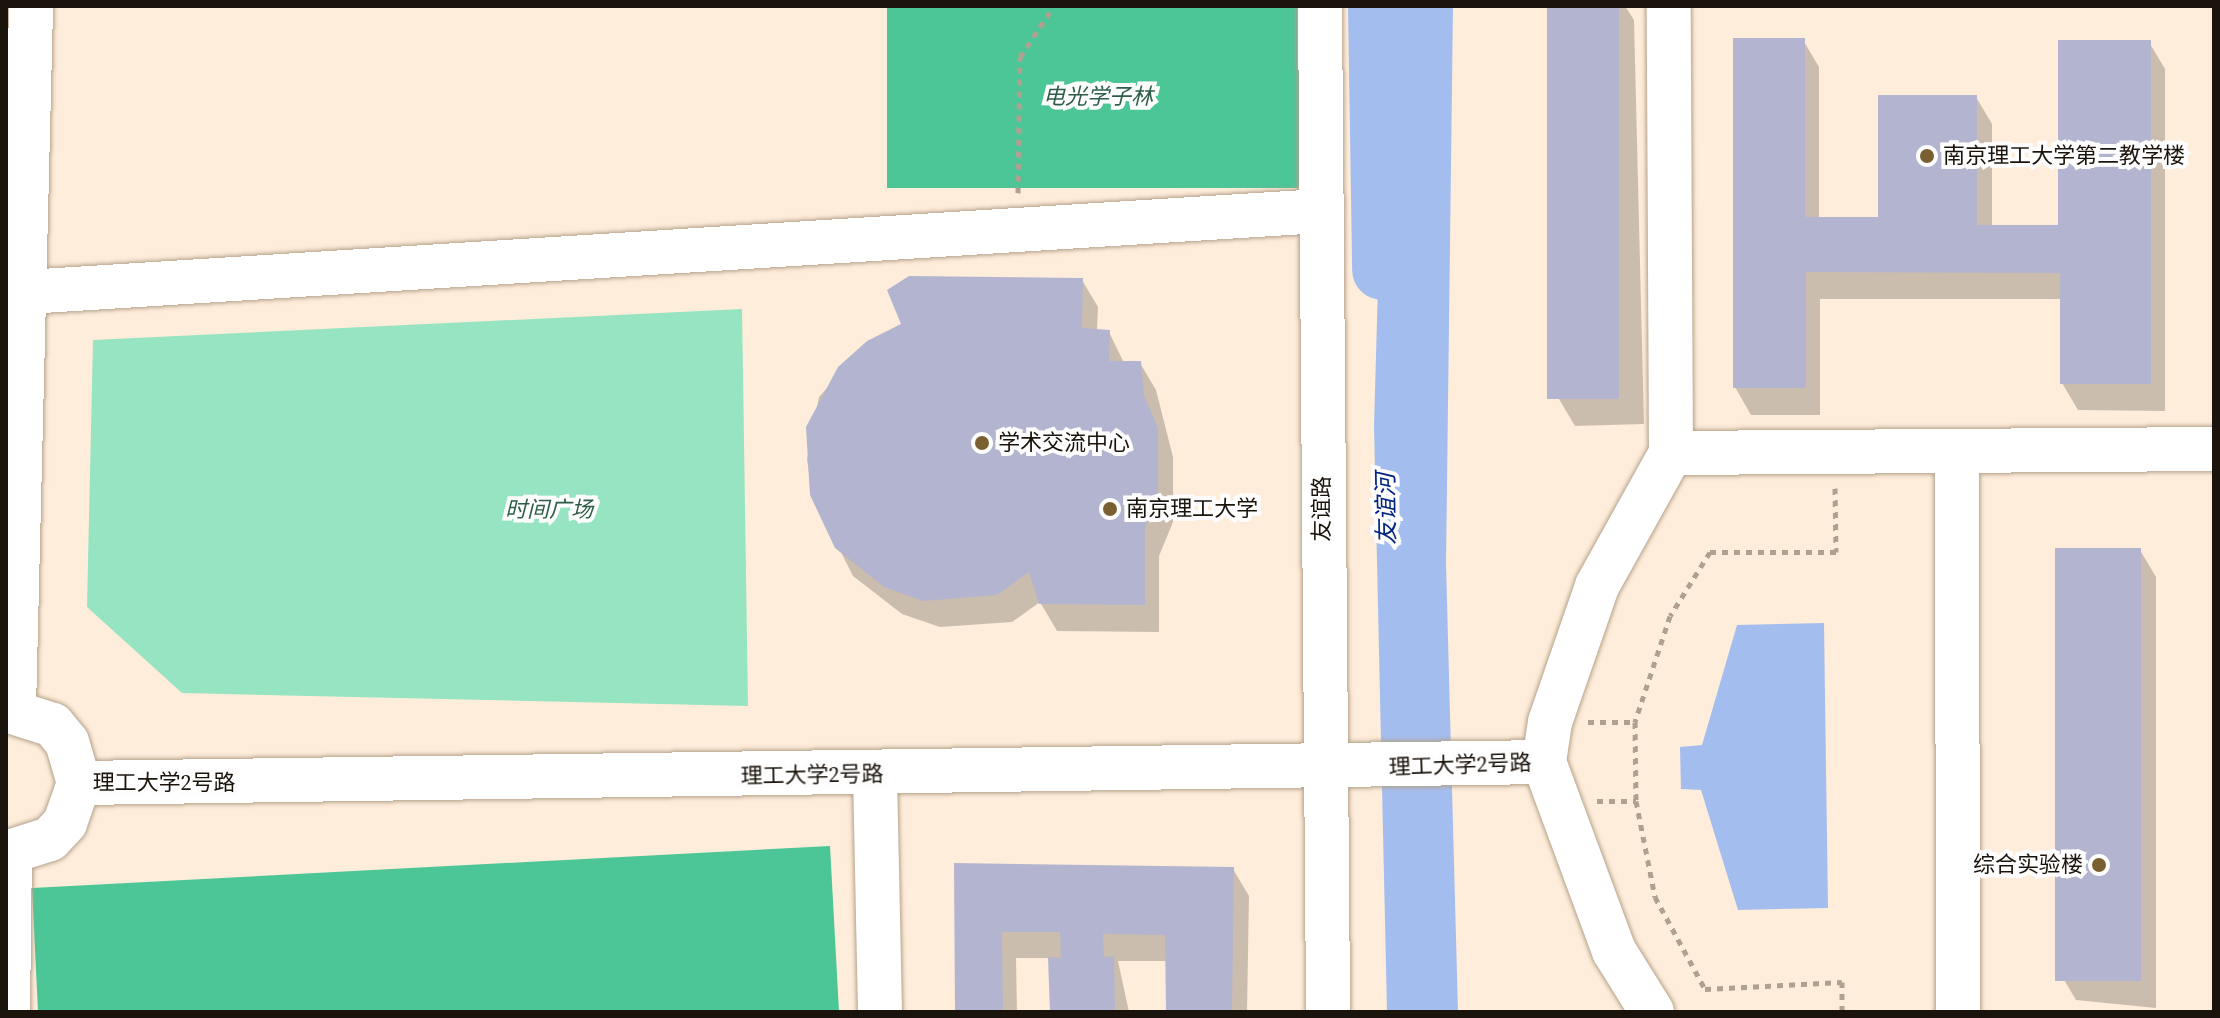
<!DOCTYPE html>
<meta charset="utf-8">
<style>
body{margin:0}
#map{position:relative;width:2220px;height:1018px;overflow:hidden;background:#feedda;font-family:"Source Serif 4","Noto Sans SC",serif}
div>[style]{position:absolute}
.green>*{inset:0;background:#96e4c1}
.forest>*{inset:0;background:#4cc597;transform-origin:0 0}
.water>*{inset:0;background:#a4bdef}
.shadow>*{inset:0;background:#0003}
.river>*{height:60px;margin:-30px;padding:0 30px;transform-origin:30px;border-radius:30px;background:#a4bdef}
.building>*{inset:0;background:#b3b4cf;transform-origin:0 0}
.path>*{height:5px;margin-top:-2.5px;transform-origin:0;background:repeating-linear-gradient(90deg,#afa192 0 6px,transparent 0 12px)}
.roads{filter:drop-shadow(0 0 2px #b5a28c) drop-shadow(0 0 2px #b5a28c)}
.minor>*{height:44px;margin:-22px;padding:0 22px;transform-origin:22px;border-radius:22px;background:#fff}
.dots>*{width:22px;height:22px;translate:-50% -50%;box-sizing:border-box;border:4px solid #fdfdfd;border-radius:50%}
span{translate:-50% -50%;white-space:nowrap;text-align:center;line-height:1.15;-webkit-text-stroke:8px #fdfdfd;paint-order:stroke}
.park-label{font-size:22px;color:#2e5e4a;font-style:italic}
.poi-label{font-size:22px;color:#1b140c}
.left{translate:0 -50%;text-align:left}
.right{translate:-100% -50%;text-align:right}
.street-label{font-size:22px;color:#1b140c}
.water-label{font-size:24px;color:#042581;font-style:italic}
.frame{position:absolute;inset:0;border:8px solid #1b140c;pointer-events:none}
</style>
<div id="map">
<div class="green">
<i style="clip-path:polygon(742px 309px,748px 706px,182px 693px,87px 607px,93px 340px)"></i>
</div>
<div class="forest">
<i style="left:887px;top:6px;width:422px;height:182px"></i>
<i style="clip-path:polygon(830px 846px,839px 1012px,38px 1012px,32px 888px)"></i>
</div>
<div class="water">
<i style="clip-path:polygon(1386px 6px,1453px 6px,1446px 564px,1458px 1012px,1387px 1012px,1374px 426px)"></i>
<i style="clip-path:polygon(1824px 623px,1828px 908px,1738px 910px,1701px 790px,1681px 789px,1680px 747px,1702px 745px,1737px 625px)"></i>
</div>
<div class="shadow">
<i style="clip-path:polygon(1549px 6px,1625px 6px,1634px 20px,1644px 424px,1575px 426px,1559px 399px)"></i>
<i style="clip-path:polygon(1803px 40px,1819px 67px,1819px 219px,1880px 220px,1976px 97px,1992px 124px,1992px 227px,2060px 227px,2149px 42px,2165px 69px,2165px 411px,2078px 410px,2062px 383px,2062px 299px,1820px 299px,1820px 415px,1751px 415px,1735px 387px)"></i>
<i style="clip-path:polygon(1082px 280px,1098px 307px,1097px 331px,1109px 332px,1124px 363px,1140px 363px,1156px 390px,1173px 457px,1173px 522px,1159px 556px,1159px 632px,1057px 631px,1040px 602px,1012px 622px,940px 627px,902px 614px,853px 576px,812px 495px,807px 459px,819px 397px,868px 342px)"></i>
<i style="clip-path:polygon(2140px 550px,2156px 577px,2156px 1008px,2076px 1000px,2060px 973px)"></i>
<i style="clip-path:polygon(956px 865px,1233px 869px,1249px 896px,1247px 1012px,1168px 1012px,1167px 961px,1118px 961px,1129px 1012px,1052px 1012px,1050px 958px,1016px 958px,1017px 1012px,957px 1012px)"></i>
</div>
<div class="river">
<i style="left:1378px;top:6px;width:264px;rotate:89.1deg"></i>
</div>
<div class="building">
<i style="left:1547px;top:6px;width:72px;height:393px"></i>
<i style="clip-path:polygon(1733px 38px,1805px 38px,1805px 217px,1878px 217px,1878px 95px,1977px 95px,1977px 225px,2058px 225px,2058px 40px,2151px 40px,2151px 384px,2060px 384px,2060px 273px,1806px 272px,1806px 388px,1733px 388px)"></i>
<i style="clip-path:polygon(909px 276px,1083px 278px,1082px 328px,1110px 330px,1109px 361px,1141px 361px,1144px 395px,1158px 428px,1158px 493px,1145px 528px,1145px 605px,1039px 604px,1029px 572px,997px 595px,923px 601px,884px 587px,835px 548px,810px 495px,806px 427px,838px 367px,867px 341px,901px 324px,887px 290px)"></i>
<i style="left:2141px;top:548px;width:433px;height:86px;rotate:90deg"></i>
<i style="clip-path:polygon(954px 863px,1234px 867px,1232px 1012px,1166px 1012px,1165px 935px,1103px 934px,1104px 957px,1114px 956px,1115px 1012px,1050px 1012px,1048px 957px,1061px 958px,1060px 932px,1002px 932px,1003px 1012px,955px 1012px)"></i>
</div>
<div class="path">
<i style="left:1018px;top:193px;width:136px;rotate:-89.2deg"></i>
<i style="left:1020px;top:57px;width:61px;rotate:-56.3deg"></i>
<i style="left:1835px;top:488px;width:64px;rotate:89.1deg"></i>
<i style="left:1836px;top:552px;width:126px;rotate:180deg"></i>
<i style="left:1710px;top:552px;width:75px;rotate:122deg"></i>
<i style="left:1670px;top:616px;width:112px;rotate:108.3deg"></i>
<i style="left:1635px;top:722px;width:79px;rotate:89.3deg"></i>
<i style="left:1636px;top:801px;width:98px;rotate:78.8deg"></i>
<i style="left:1655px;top:897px;width:105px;rotate:61.5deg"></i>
<i style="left:1705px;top:989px;width:137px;rotate:-2.9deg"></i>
<i style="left:1842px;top:982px;width:30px;rotate:90deg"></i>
<i style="left:1588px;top:722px;width:47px"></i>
<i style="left:1597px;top:801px;width:39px"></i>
</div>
<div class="roads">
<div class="minor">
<i style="left:1320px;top:6px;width:1006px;rotate:89.54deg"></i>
<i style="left:26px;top:292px;width:1297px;rotate:-3.58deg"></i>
<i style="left:1957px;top:451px;width:561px;rotate:89.9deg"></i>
<i style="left:1671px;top:453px;width:543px;rotate:-0.42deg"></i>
<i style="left:14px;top:709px;width:703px;rotate:-88.61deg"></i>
<i style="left:6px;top:710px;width:49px;rotate:17.7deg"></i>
<i style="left:53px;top:725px;width:22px;rotate:51deg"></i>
<i style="left:67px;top:742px;width:43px;rotate:73.7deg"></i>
<i style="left:79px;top:783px;width:42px;rotate:109.3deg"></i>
<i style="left:65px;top:823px;width:22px;rotate:133deg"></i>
<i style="left:50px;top:839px;width:46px;rotate:162.3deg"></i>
<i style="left:875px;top:774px;width:238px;rotate:88.8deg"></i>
<i style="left:79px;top:783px;width:1465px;rotate:-0.82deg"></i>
<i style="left:8px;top:1012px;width:158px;rotate:-89.3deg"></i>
<i style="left:1652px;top:1012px;width:72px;rotate:-121.9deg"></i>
<i style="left:1614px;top:951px;width:202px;rotate:-110.3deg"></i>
<i style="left:1544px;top:762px;width:40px;rotate:-81.5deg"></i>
<i style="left:1550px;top:722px;width:144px;rotate:-70.9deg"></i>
<i style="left:1597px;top:586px;width:152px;rotate:-60.9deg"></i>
<i style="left:1671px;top:453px;width:447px;rotate:-90.3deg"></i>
</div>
</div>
<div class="dots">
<i style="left:1927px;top:156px;background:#7a6031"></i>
<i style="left:982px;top:443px;background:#7a6031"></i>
<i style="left:1110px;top:509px;background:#7a6031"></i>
<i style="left:2099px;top:865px;background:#7a6031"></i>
</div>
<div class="park-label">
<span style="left:1098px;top:97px">电光学子林</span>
<span style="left:549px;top:510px">时间广场</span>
</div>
<div class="poi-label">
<span class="left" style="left:1943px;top:156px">南京理工大学第二教学楼</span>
<span class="left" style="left:998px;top:443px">学术交流中心</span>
<span class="left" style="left:1126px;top:509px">南京理工大学</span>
<span class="right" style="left:2083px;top:865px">综合实验楼</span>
</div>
<div class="street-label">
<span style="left:1322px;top:509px;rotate:-90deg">友谊路</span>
<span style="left:1460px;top:765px;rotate:-2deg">理工大学2号路</span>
<span style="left:812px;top:775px;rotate:-1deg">理工大学2号路</span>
<span style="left:164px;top:783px">理工大学2号路</span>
</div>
<div class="water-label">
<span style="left:1386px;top:509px;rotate:-91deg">友谊河</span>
</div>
<div class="frame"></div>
</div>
